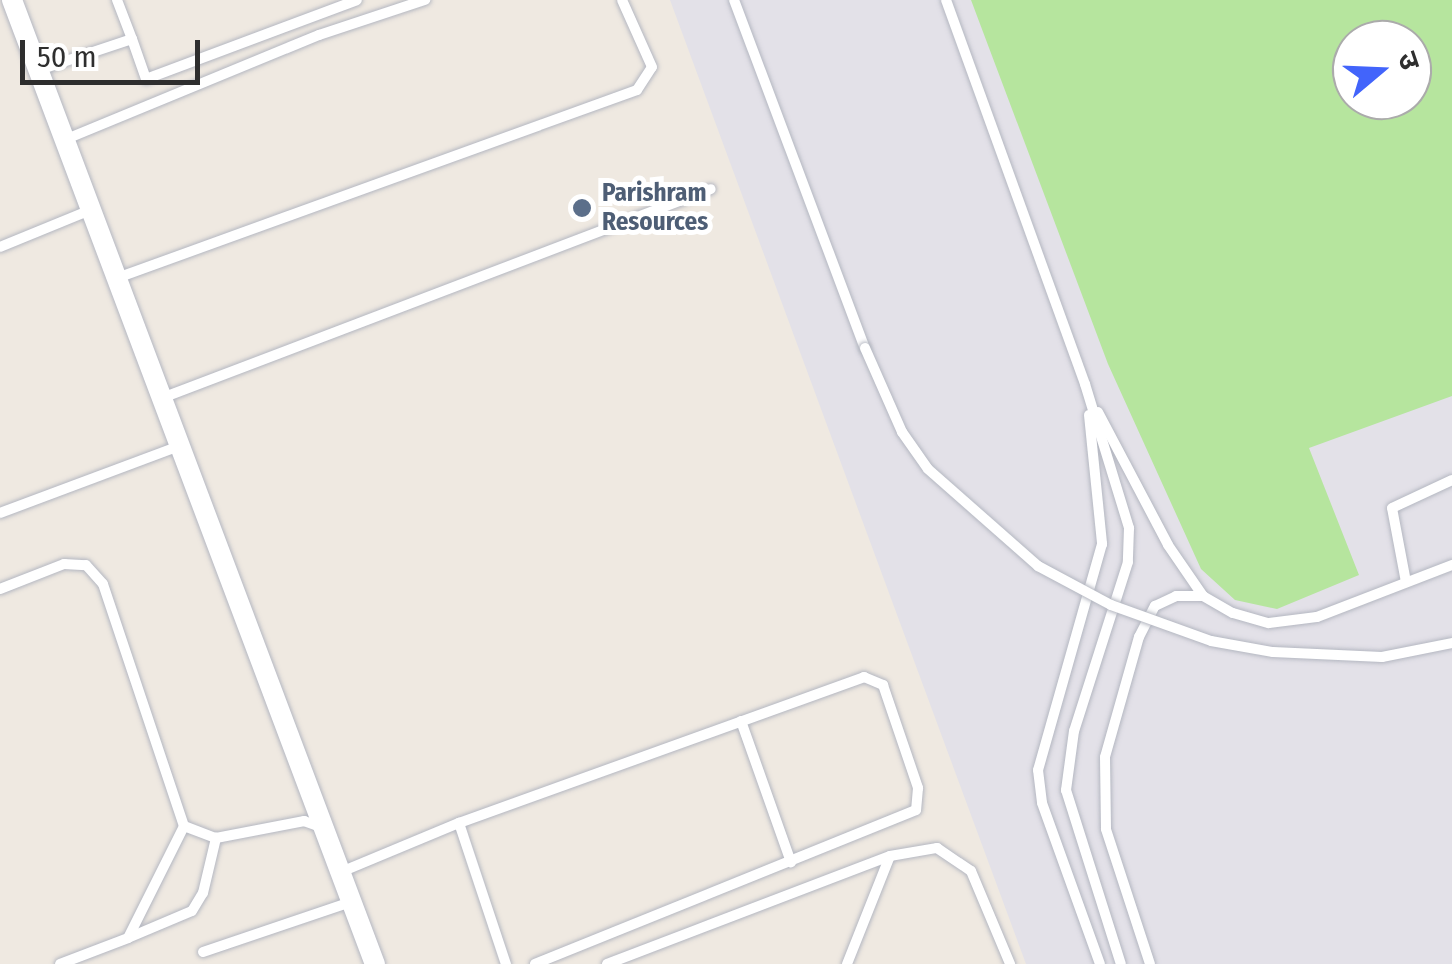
<!DOCTYPE html>
<meta charset="utf-8">
<style>
body{margin:0}
#map{position:relative;width:1452px;height:964px;overflow:hidden;background:#efe9e1;font-family:"Fira Sans Condensed","Noto Sans Devanagari",sans-serif}
div>[style]{position:absolute}
.industrial>*{inset:0;background:#e3e1e8}
.green>*{inset:0;background:#b6e59e}
.roads{filter:drop-shadow(0 0 2px #b4b7c1) drop-shadow(0 0 2px #b4b7c1)}
.lane>*{height:10px;margin:-5px;padding:0 5px;transform-origin:5px;border-radius:5px;background:#fff}
.street>*{height:20px;margin:-10px;padding:0 10px;transform-origin:10px;border-radius:10px;background:#fff}
.bridges{filter:drop-shadow(0 0 2px #b4b7c1) drop-shadow(0 0 2px #b4b7c1)}
.lane-bridge>*{height:10px;margin:-5px;padding:0 5px;transform-origin:5px;border-radius:5px;background:#fff}
.dots>*{width:28px;height:28px;translate:-50% -50%;box-sizing:border-box;border:5px solid #fff;border-radius:50%}
span{translate:-50% -50%;white-space:nowrap;text-align:center;line-height:1.15;-webkit-text-stroke:10px #fff;paint-order:stroke}
.service-label{font-size:25px;color:#4e5e75;font-weight:700}
.left{translate:0 -50%;text-align:left}
.north{position:absolute;left:1332px;top:20px;width:100px;height:100px;box-sizing:border-box;background:#fff;border:2px solid #ababab;border-radius:50%;rotate:71deg;font-size:28px;font-weight:700;line-height:40px;text-align:center;color:#2e2e2e}
.north::after{content:'';display:block;margin:auto;width:35px;height:45px;background:#4264fb;clip-path:polygon(50% 0,100% 100%,50% 72%,0 100%)}
.scale{position:absolute;left:20px;top:40px;width:180px;height:45px;box-sizing:border-box;border:5px solid #2e2e2e;border-top:0;padding-left:12px;font-size:30px;line-height:35px;white-space:nowrap;color:#2e2e2e;-webkit-text-stroke:8px #fff;paint-order:stroke}
</style>
<div id="map">
<div class="industrial">
<i style="clip-path:polygon(evenodd,670px 0,1452px 0,1452px 964px,1026px 964px,670px 0,1352px 40px,1412px 40px,1412px 100px,1352px 100px,1352px 40px)"></i>
</div>
<div class="green">
<i style="clip-path:polygon(evenodd,971px 0,1452px 0,1452px 396px,1309px 448px,1359px 575px,1277px 609px,1235px 600px,1201px 569px,1108px 364px,971px 0,1352px 40px,1412px 40px,1412px 100px,1352px 100px,1352px 40px)"></i>
</div>
<div class="roads">
<div class="lane">
<i style="left:734px;top:0;width:372px;rotate:69.4deg"></i>
<i style="left:946px;top:0;width:408px;rotate:70.1deg"></i>
<i style="left:1085px;top:384px;width:151px;rotate:73deg"></i>
<i style="left:1129px;top:528px;width:34px;rotate:92deg"></i>
<i style="left:1128px;top:562px;width:177px;rotate:107.7deg"></i>
<i style="left:1074px;top:731px;width:60px;rotate:97.7deg"></i>
<i style="left:1066px;top:790px;width:182px;rotate:72.5deg"></i>
<i style="left:132px;top:39px;width:42px;rotate:70.7deg"></i>
<i style="left:146px;top:79px;width:225px;rotate:-20.5deg"></i>
<i style="left:39px;top:70px;width:98px;rotate:-18.4deg"></i>
<i style="left:132px;top:39px;width:42px;rotate:-111deg"></i>
<i style="left:64px;top:140px;width:276px;rotate:-22.4deg"></i>
<i style="left:319px;top:35px;width:112px;rotate:-18.3deg"></i>
<i style="left:0;top:247px;width:97px;rotate:-22.3deg"></i>
<i style="left:117px;top:278px;width:553px;rotate:-19.88deg"></i>
<i style="left:637px;top:90px;width:27px;rotate:-57deg"></i>
<i style="left:652px;top:67px;width:73px;rotate:-114.1deg"></i>
<i style="left:162px;top:398px;width:587px;rotate:-20.84deg"></i>
<i style="left:1098px;top:412px;width:150px;rotate:62.2deg"></i>
<i style="left:1168px;top:545px;width:62px;rotate:55.5deg"></i>
<i style="left:1203px;top:596px;width:34px;rotate:30deg"></i>
<i style="left:1233px;top:613px;width:37px;rotate:16deg"></i>
<i style="left:1269px;top:623px;width:48px;rotate:-7.1deg"></i>
<i style="left:1317px;top:617px;width:145px;rotate:-21.1deg"></i>
<i style="left:1089px;top:415px;width:130px;rotate:84.2deg"></i>
<i style="left:1102px;top:544px;width:235px;rotate:105.8deg"></i>
<i style="left:1038px;top:770px;width:33px;rotate:83deg"></i>
<i style="left:1042px;top:803px;width:171px;rotate:70.2deg"></i>
<i style="left:0;top:513px;width:191px;rotate:-20.5deg"></i>
<i style="left:1406px;top:582px;width:75px;rotate:-100.7deg"></i>
<i style="left:1392px;top:508px;width:66px;rotate:-25deg"></i>
<i style="left:0;top:589px;width:69px;rotate:-21.3deg"></i>
<i style="left:64px;top:564px;width:22px;rotate:3deg"></i>
<i style="left:86px;top:565px;width:25px;rotate:48deg"></i>
<i style="left:103px;top:584px;width:255px;rotate:71.5deg"></i>
<i style="left:184px;top:826px;width:34px;rotate:21deg"></i>
<i style="left:216px;top:838px;width:90px;rotate:-10.9deg"></i>
<i style="left:304px;top:821px;width:20px;rotate:20deg"></i>
<i style="left:741px;top:721px;width:150px;rotate:70.5deg"></i>
<i style="left:459px;top:823px;width:431px;rotate:-19.8deg"></i>
<i style="left:864px;top:677px;width:21px;rotate:23deg"></i>
<i style="left:883px;top:685px;width:109px;rotate:71.2deg"></i>
<i style="left:918px;top:788px;width:22px;rotate:95deg"></i>
<i style="left:916px;top:810px;width:411px;rotate:158deg"></i>
<i style="left:341px;top:872px;width:128px;rotate:-22.6deg"></i>
<i style="left:459px;top:823px;width:149px;rotate:71.6deg"></i>
<i style="left:128px;top:938px;width:69px;rotate:-22.9deg"></i>
<i style="left:192px;top:911px;width:21px;rotate:-59deg"></i>
<i style="left:203px;top:893px;width:57px;rotate:-76.7deg"></i>
<i style="left:203px;top:952px;width:156px;rotate:-18.7deg"></i>
<i style="left:60px;top:964px;width:73px;rotate:-20.9deg"></i>
<i style="left:128px;top:938px;width:125px;rotate:-63.4deg"></i>
<i style="left:607px;top:964px;width:303px;rotate:-20.9deg"></i>
<i style="left:890px;top:856px;width:48px;rotate:-9.7deg"></i>
<i style="left:937px;top:848px;width:41px;rotate:34.1deg"></i>
<i style="left:971px;top:871px;width:101px;rotate:67.2deg"></i>
<i style="left:847px;top:964px;width:116px;rotate:-68.3deg"></i>
<i style="left:1150px;top:964px;width:142px;rotate:-108.1deg"></i>
<i style="left:1106px;top:829px;width:72px;rotate:-90.8deg"></i>
<i style="left:1105px;top:757px;width:125px;rotate:-74.2deg"></i>
<i style="left:1139px;top:637px;width:35px;rotate:-63deg"></i>
<i style="left:1155px;top:606px;width:23px;rotate:-25deg"></i>
<i style="left:1176px;top:596px;width:27px"></i>
</div>
<div class="street">
<i style="left:12px;top:0;width:1030px;rotate:69.37deg"></i>
</div>
</div>
<div class="bridges">
<div class="lane-bridge">
<i style="left:865px;top:348px;width:92px;rotate:66.2deg"></i>
<i style="left:902px;top:432px;width:45px;rotate:54.9deg"></i>
<i style="left:928px;top:469px;width:147px;rotate:41.4deg"></i>
<i style="left:1038px;top:566px;width:83px;rotate:28.1deg"></i>
<i style="left:1111px;top:605px;width:106px;rotate:19.8deg"></i>
<i style="left:1211px;top:641px;width:63px;rotate:10.1deg"></i>
<i style="left:1273px;top:652px;width:109px;rotate:2.6deg"></i>
<i style="left:1382px;top:657px;width:71px;rotate:-11.3deg"></i>
</div>
</div>
<div class="dots">
<i style="left:582px;top:208px;background:#5c6f8a"></i>
</div>
<div class="service-label">
<span class="left" style="left:602px;top:208px">Parishram<br>Resources</span>
</div>
<div class="north">उ</div>
<div class="scale">50 m</div>
</div>
